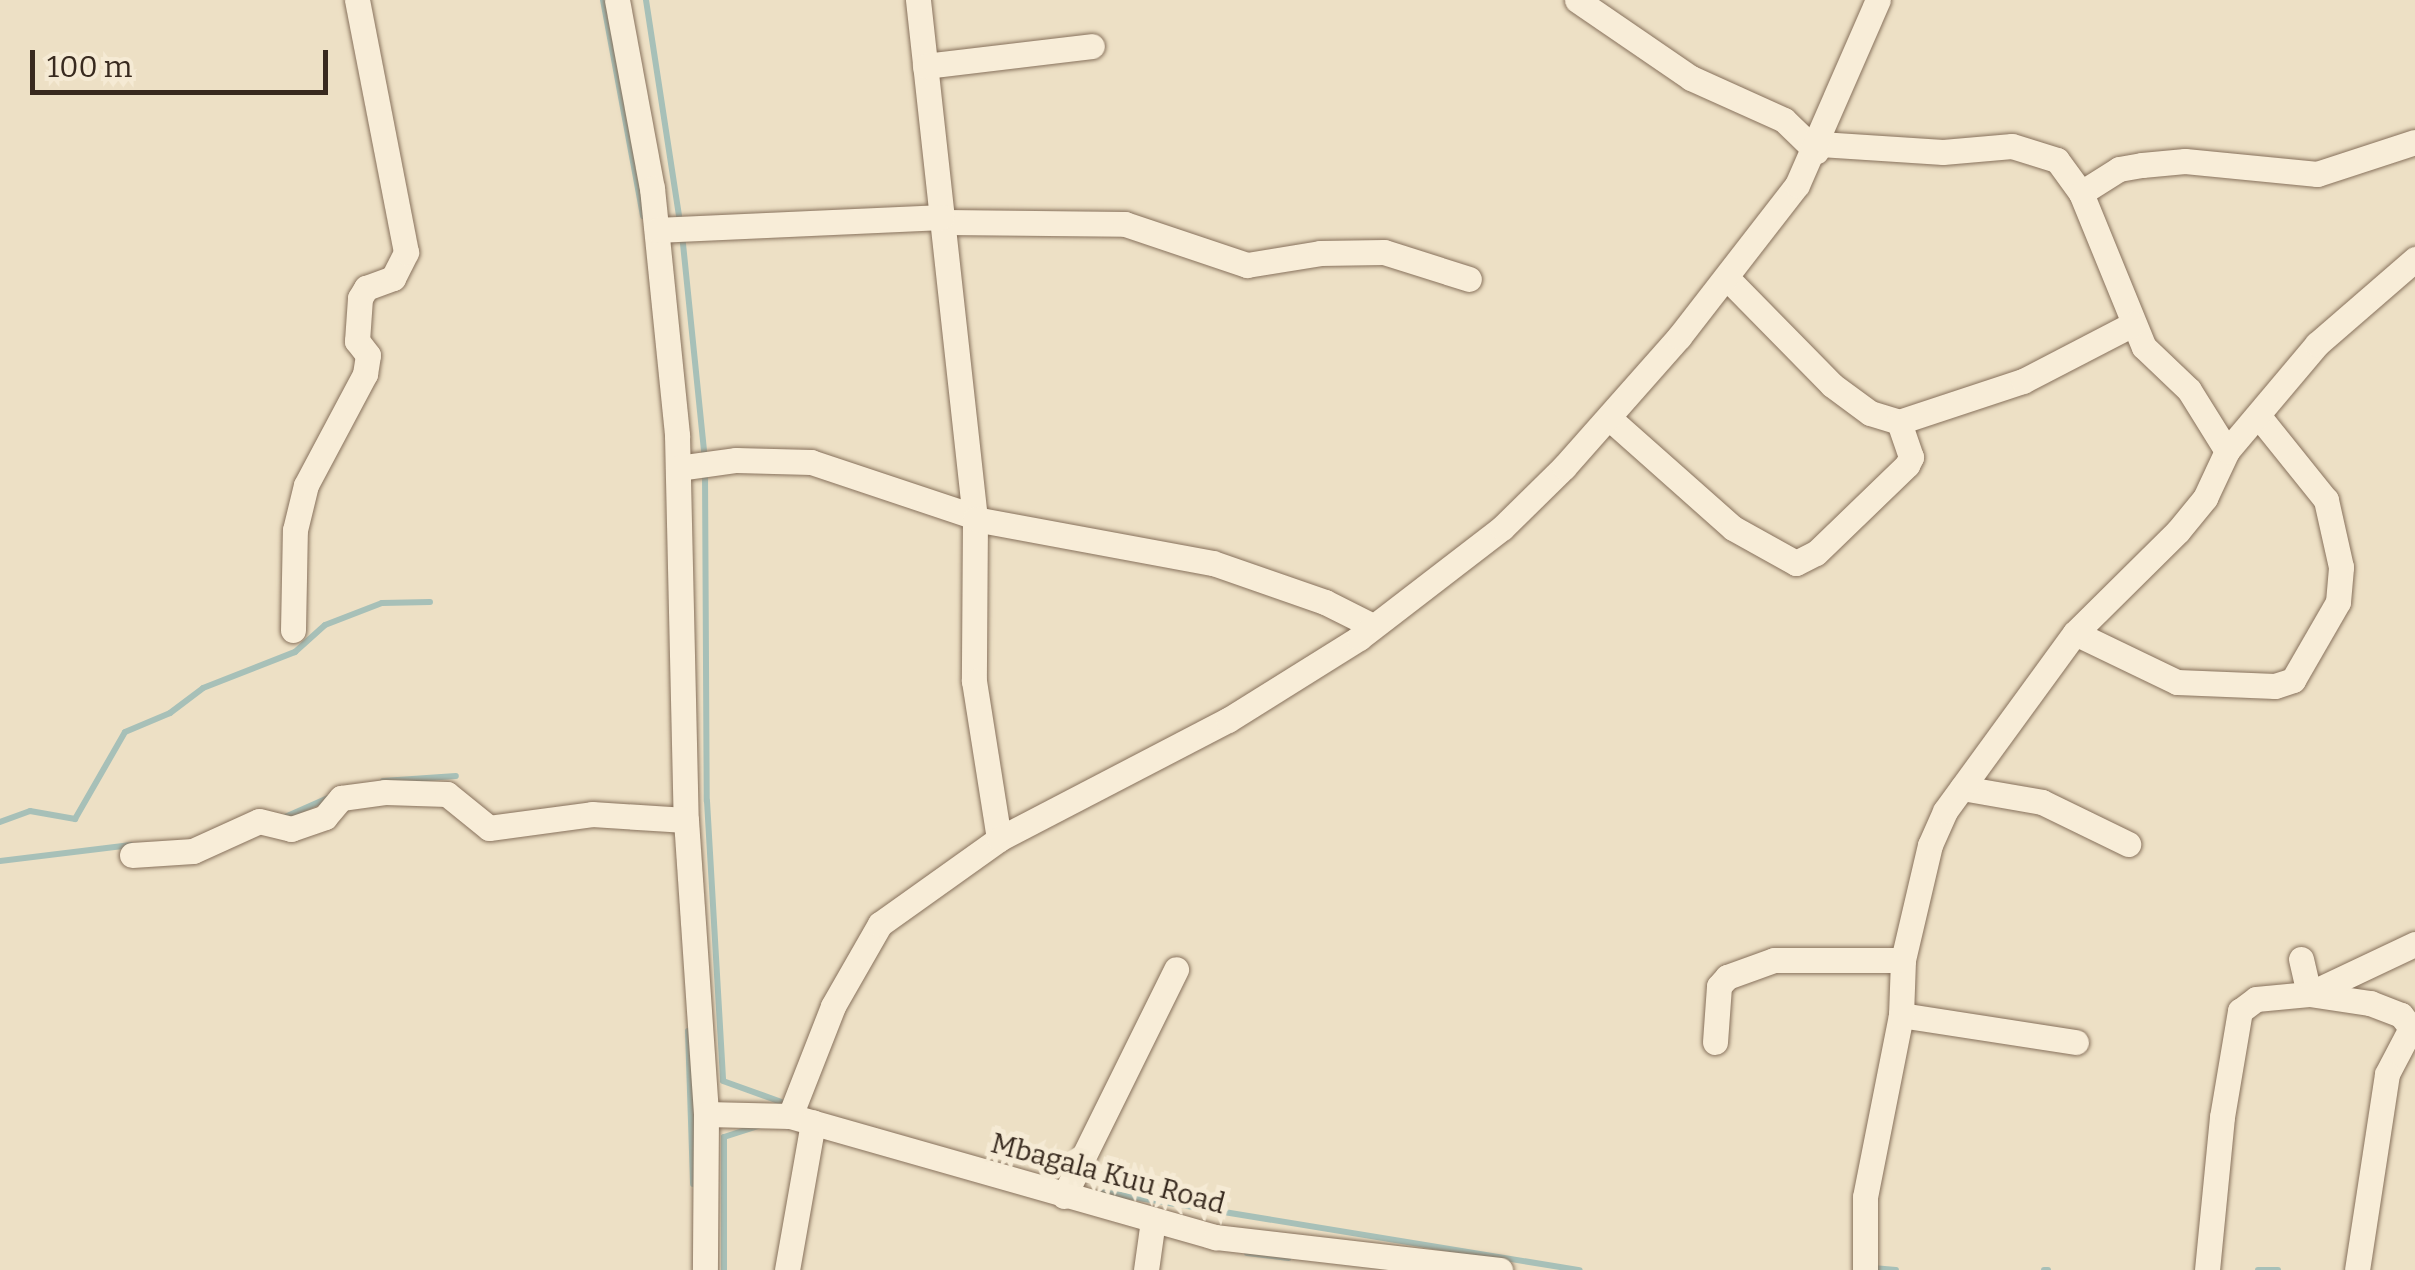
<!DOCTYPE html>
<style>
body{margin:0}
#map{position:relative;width:2415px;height:1270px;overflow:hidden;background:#ede0c5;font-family:Bitter,serif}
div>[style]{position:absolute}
.stream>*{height:6px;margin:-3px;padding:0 3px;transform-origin:3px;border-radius:3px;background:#a7c0b8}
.roads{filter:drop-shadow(0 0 2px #87715c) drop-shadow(0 0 2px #87715c)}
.minor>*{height:25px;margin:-12.5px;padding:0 12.5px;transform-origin:12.5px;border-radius:12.5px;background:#f8edd8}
span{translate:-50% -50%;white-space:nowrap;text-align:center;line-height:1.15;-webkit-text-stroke:10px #f5ead4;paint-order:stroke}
.street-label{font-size:28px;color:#382a1f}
.scale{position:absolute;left:30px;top:50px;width:298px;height:45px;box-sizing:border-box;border:5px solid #382a1f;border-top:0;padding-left:12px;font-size:30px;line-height:35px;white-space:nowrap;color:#382a1f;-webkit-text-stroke:8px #f5ead4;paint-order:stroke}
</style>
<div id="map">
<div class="stream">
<i style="left:603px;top:0;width:220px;rotate:79.5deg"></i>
<i style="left:646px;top:0;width:224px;rotate:81.3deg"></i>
<i style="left:682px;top:234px;width:227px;rotate:84.2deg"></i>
<i style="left:705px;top:472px;width:329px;rotate:89.7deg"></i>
<i style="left:707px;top:801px;width:280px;rotate:86.7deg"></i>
<i style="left:723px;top:1081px;width:68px;rotate:19.8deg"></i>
<i style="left:383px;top:781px;width:73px;rotate:-3.9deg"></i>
<i style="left:285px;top:817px;width:47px;rotate:-23.8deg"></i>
<i style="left:0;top:822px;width:32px;rotate:-20deg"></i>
<i style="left:30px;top:811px;width:46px;rotate:10.1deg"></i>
<i style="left:75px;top:819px;width:100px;rotate:-60.1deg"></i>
<i style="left:125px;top:732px;width:49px;rotate:-22.9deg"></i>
<i style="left:170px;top:713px;width:41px;rotate:-37.1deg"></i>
<i style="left:203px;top:688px;width:99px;rotate:-21.4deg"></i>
<i style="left:295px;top:652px;width:40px;rotate:-42deg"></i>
<i style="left:325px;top:625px;width:61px;rotate:-21.1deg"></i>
<i style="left:382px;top:603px;width:48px;rotate:-1.2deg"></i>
<i style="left:0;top:861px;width:132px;rotate:-7deg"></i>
<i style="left:688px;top:1031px;width:153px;rotate:88.1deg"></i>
<i style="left:1102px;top:1192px;width:484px;rotate:9.3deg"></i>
<i style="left:1247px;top:1253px;width:42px;rotate:6.8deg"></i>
<i style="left:1873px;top:1268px;width:23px;rotate:5deg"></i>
<i style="left:724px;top:1270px;width:133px;rotate:-90deg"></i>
<i style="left:724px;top:1137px;width:36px;rotate:-18deg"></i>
<i style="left:2044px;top:1270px;width:4px"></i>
<i style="left:2258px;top:1270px;width:20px"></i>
</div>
<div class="roads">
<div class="minor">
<i style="left:617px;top:0;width:191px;rotate:79.5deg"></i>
<i style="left:652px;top:188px;width:248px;rotate:84.2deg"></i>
<i style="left:677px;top:435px;width:385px;rotate:88.7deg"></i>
<i style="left:686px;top:820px;width:295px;rotate:86.1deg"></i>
<i style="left:706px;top:1114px;width:156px;rotate:90.4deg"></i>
<i style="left:918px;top:0;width:522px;rotate:83.73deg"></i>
<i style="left:975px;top:519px;width:162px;rotate:90.4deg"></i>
<i style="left:974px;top:681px;width:160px;rotate:81deg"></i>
<i style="left:1577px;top:0;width:138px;rotate:34.4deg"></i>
<i style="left:1691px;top:78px;width:102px;rotate:24.3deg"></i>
<i style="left:1784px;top:120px;width:45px;rotate:44.1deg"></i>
<i style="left:925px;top:66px;width:168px;rotate:-6.8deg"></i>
<i style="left:1820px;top:144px;width:123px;rotate:3.7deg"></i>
<i style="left:1943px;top:152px;width:69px;rotate:-5deg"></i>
<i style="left:2012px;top:146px;width:47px;rotate:17.3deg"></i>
<i style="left:2057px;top:160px;width:41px;rotate:54deg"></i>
<i style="left:2081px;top:193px;width:166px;rotate:67.8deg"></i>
<i style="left:2144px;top:347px;width:62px;rotate:43.7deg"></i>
<i style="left:2189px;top:390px;width:72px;rotate:58.1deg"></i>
<i style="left:2081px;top:193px;width:45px;rotate:-32.3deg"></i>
<i style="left:2119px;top:169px;width:23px;rotate:-10deg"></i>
<i style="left:2142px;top:165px;width:43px;rotate:-5.3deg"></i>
<i style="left:2185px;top:161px;width:133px;rotate:5.6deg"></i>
<i style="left:2317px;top:174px;width:103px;rotate:-18.1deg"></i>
<i style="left:946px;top:222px;width:179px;rotate:0.6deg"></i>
<i style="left:1125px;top:224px;width:129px;rotate:18.6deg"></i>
<i style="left:1247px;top:265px;width:74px;rotate:-9.3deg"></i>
<i style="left:1320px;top:253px;width:64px;rotate:-0.9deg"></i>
<i style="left:1384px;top:252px;width:89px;rotate:17.6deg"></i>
<i style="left:657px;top:230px;width:285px;rotate:-2.6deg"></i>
<i style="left:1727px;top:278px;width:150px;rotate:45.5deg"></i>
<i style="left:1832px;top:385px;width:47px;rotate:36.4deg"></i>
<i style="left:1870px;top:413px;width:30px;rotate:17deg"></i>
<i style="left:1899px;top:422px;width:131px;rotate:-18.3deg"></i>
<i style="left:2023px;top:381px;width:124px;rotate:-27.4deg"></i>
<i style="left:1609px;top:418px;width:166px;rotate:41.6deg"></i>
<i style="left:1733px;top:528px;width:72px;rotate:29.1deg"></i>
<i style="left:1796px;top:563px;width:22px;rotate:-27deg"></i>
<i style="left:1816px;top:553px;width:127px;rotate:-44deg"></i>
<i style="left:1907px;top:465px;width:9px;rotate:-63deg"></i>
<i style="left:1911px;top:457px;width:37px;rotate:-109deg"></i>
<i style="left:678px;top:468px;width:59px;rotate:-7.9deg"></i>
<i style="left:736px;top:460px;width:75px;rotate:1.5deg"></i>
<i style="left:811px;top:462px;width:170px;rotate:18.5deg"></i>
<i style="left:975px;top:519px;width:242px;rotate:10.5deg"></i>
<i style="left:1213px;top:563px;width:119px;rotate:19.2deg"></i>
<i style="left:1325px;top:602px;width:51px;rotate:26.6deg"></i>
<i style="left:293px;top:630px;width:100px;rotate:-88.9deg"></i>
<i style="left:295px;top:530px;width:46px;rotate:-76.3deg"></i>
<i style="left:306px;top:485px;width:126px;rotate:-62deg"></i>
<i style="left:365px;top:374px;width:19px;rotate:-81deg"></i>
<i style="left:368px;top:355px;width:18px;rotate:-128deg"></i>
<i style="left:357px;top:341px;width:43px;rotate:-86deg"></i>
<i style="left:360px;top:298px;width:12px;rotate:-59deg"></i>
<i style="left:366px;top:288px;width:29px;rotate:-20deg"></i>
<i style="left:393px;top:278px;width:29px;rotate:-63deg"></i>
<i style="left:406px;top:252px;width:257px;rotate:-101deg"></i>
<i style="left:2075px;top:633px;width:113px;rotate:25.7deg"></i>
<i style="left:2177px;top:682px;width:98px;rotate:2.3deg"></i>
<i style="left:2275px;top:686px;width:19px;rotate:-18deg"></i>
<i style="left:2293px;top:680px;width:90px;rotate:-60deg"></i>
<i style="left:2338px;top:602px;width:35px;rotate:-85deg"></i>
<i style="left:2341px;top:567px;width:69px;rotate:-102.6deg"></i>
<i style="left:2326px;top:500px;width:105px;rotate:-128.8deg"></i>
<i style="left:1962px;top:788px;width:81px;rotate:9.9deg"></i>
<i style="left:2042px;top:802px;width:96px;rotate:26deg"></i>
<i style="left:132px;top:855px;width:61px;rotate:-3.8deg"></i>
<i style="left:193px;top:851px;width:72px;rotate:-24.4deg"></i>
<i style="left:259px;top:821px;width:33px;rotate:14deg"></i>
<i style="left:291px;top:829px;width:36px;rotate:-19deg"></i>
<i style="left:325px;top:817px;width:25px;rotate:-50deg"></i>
<i style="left:341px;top:798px;width:44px;rotate:-7.8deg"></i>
<i style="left:385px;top:792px;width:62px;rotate:1.8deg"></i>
<i style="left:447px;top:794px;width:54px;rotate:39deg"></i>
<i style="left:489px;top:828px;width:104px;rotate:-7.7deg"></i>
<i style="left:592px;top:814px;width:94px;rotate:3.7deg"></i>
<i style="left:2301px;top:959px;width:36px;rotate:77deg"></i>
<i style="left:2309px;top:994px;width:62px;rotate:8.4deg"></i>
<i style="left:2370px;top:1003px;width:33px;rotate:21deg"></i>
<i style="left:2401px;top:1015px;width:16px;rotate:52deg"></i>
<i style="left:2411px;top:1028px;width:52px;rotate:117.6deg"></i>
<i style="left:2387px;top:1074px;width:198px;rotate:98.7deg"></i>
<i style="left:1901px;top:1015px;width:177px;rotate:8.8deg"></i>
<i style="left:1715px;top:1042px;width:56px;rotate:-85.9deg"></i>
<i style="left:1719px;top:986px;width:12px;rotate:-48deg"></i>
<i style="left:1727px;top:977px;width:50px;rotate:-19.9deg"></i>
<i style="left:1774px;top:960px;width:129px"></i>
<i style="left:706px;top:1114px;width:84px;rotate:1.4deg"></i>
<i style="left:790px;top:1116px;width:443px;rotate:15.9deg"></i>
<i style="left:1216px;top:1237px;width:286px;rotate:6.6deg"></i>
<i style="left:790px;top:1116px;width:118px;rotate:-68.6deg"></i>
<i style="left:833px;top:1006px;width:95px;rotate:-60.2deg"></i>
<i style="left:880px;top:924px;width:146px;rotate:-35.5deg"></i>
<i style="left:999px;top:839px;width:258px;rotate:-27.5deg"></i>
<i style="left:1228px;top:720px;width:155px;rotate:-32deg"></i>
<i style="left:1359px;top:638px;width:180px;rotate:-37.6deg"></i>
<i style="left:1502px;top:528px;width:87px;rotate:-44.5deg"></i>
<i style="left:1564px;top:467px;width:174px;rotate:-48.5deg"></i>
<i style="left:1679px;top:337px;width:192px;rotate:-52.2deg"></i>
<i style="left:1797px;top:185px;width:202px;rotate:-66.4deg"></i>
<i style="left:1064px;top:1196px;width:253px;rotate:-63.7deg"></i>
<i style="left:787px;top:1270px;width:150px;rotate:-80deg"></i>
<i style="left:1146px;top:1270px;width:50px;rotate:-82deg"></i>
<i style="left:1865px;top:1270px;width:73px;rotate:-90deg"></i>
<i style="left:1865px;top:1197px;width:186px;rotate:-78.8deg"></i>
<i style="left:1901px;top:1015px;width:55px;rotate:-87.9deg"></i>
<i style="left:1903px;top:960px;width:118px;rotate:-76.8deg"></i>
<i style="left:1930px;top:845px;width:37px;rotate:-66deg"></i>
<i style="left:1945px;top:811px;width:220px;rotate:-53.9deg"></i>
<i style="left:2075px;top:633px;width:145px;rotate:-44.7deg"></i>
<i style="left:2178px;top:531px;width:43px;rotate:-50.7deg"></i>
<i style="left:2205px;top:498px;width:52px;rotate:-64.9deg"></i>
<i style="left:2227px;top:451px;width:140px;rotate:-49.9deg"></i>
<i style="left:2317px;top:344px;width:130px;rotate:-40.9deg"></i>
<i style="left:2207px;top:1270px;width:154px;rotate:-84.4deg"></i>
<i style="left:2222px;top:1117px;width:108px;rotate:-80.4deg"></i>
<i style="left:2240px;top:1011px;width:20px;rotate:-37deg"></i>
<i style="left:2256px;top:999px;width:53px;rotate:-5.4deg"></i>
<i style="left:2309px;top:994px;width:117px;rotate:-25.3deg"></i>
</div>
</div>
<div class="street-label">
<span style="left:1108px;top:1174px;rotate:15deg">Mbagala Kuu Road</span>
</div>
<div class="scale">100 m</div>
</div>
